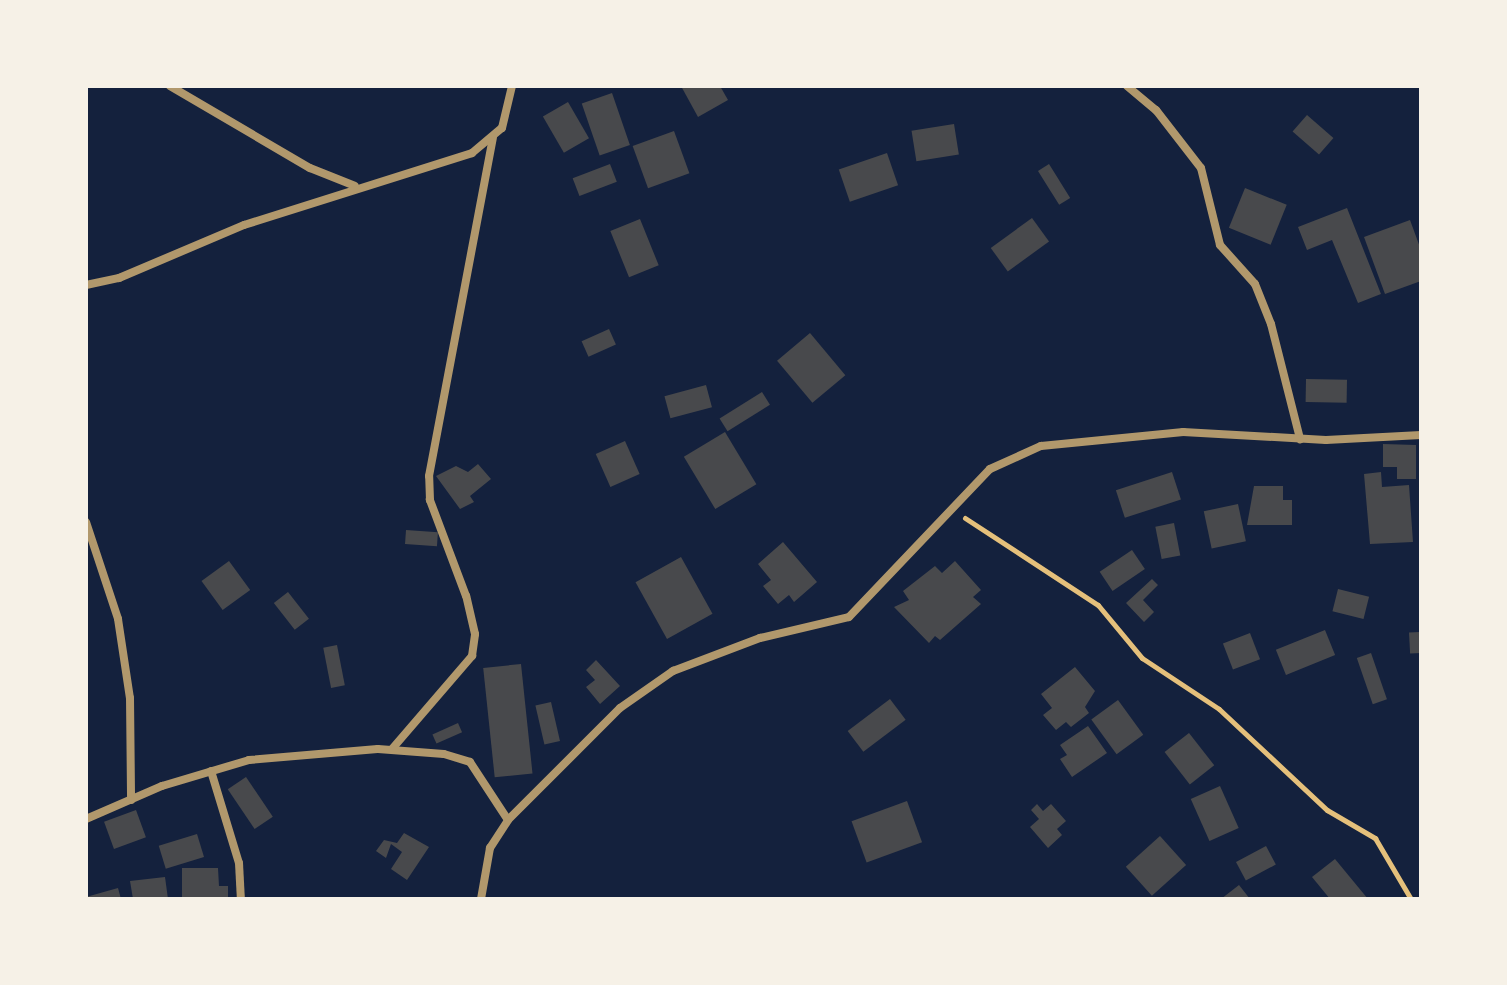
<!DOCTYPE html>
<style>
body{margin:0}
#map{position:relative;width:1507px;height:985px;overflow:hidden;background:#14213d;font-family:"Times New Roman",serif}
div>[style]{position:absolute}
.building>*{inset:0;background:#48494c;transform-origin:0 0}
.path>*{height:5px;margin:-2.5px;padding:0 2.5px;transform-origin:2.5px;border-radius:2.5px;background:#e5c07b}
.minor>*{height:8px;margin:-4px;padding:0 4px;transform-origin:4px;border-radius:4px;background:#b1986c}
span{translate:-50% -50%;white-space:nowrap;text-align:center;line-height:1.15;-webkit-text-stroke:8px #f6f1e7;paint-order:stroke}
.frame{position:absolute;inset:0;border:88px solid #f6f1e7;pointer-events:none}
</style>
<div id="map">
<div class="building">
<i style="clip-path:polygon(681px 86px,720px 86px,728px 100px,698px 117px)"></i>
<i style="left:612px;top:93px;width:55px;height:32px;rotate:71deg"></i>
<i style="left:568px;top:102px;width:42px;height:29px;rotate:60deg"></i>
<i style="left:1307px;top:115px;width:35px;height:22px;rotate:41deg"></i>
<i style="left:954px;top:124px;width:31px;height:43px;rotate:81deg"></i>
<i style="left:674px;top:131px;width:45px;height:44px;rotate:70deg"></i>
<i style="left:887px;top:153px;width:34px;height:51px;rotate:71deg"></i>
<i style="left:610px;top:164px;width:19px;height:40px;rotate:69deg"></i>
<i style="left:1049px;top:164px;width:40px;height:13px;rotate:58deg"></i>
<i style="left:1245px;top:188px;width:45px;height:43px;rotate:22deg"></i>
<i style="clip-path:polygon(1347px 208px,1381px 294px,1358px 303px,1332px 240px,1307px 250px,1298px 227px)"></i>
<i style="left:1032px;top:218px;width:29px;height:51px;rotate:54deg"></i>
<i style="left:640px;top:219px;width:50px;height:32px;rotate:68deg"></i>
<i style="clip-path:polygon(1410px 220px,1421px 250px,1421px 281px,1385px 294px,1364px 237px)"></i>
<i style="left:609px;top:329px;width:17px;height:30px;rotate:66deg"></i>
<i style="left:810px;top:333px;width:55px;height:43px;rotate:50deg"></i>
<i style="left:1306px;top:379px;width:41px;height:23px;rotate:1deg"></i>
<i style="left:706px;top:385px;width:23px;height:43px;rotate:75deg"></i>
<i style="left:762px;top:392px;width:15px;height:50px;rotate:58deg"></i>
<i style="left:725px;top:432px;width:61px;height:48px;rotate:59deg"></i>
<i style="left:625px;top:441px;width:36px;height:32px;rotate:66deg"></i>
<i style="clip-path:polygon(1383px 444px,1416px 445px,1416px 479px,1397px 479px,1397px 467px,1383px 467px)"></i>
<i style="clip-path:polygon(478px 464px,491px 479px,470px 496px,474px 502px,460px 509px,436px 476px,456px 466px,468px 472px)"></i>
<i style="left:1172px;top:472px;width:29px;height:59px;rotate:72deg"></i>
<i style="clip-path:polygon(1381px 472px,1382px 487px,1409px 485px,1413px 542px,1370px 544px,1364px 474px)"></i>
<i style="clip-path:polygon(1254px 486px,1283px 486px,1283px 500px,1292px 500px,1292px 525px,1247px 525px)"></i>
<i style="left:1238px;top:504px;width:38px;height:35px;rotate:78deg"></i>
<i style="left:1174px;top:523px;width:33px;height:19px;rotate:79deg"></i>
<i style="left:406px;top:530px;width:32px;height:14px;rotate:4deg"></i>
<i style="clip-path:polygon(783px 542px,817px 582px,794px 602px,789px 595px,778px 604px,763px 586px,771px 580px,758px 564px)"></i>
<i style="left:1132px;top:550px;width:23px;height:39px;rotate:56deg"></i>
<i style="left:681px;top:557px;width:65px;height:52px;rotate:61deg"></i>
<i style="left:229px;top:561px;width:36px;height:34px;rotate:54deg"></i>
<i style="clip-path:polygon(955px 561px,981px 590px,973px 597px,981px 604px,940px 640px,935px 636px,929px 643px,894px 607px,909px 600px,903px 591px,935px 566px,942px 573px)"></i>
<i style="clip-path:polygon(1152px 579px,1158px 585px,1143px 600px,1154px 612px,1144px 622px,1126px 603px)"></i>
<i style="left:1338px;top:589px;width:32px;height:23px;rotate:14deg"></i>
<i style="left:288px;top:592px;width:34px;height:18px;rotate:52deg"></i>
<i style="left:1325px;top:630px;width:27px;height:53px;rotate:68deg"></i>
<i style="left:1420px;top:632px;width:21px;height:11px;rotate:87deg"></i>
<i style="left:1250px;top:633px;width:28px;height:29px;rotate:69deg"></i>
<i style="left:337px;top:645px;width:41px;height:14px;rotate:79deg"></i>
<i style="left:1371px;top:653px;width:49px;height:15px;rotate:71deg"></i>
<i style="clip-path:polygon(596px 660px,620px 686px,600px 704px,586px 687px,595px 680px,586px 670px)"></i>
<i style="left:521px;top:664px;width:110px;height:38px;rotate:84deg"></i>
<i style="clip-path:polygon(1075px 667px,1095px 691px,1085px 707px,1089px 713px,1071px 727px,1066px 722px,1056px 730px,1043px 715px,1052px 708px,1041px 694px)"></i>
<i style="left:890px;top:699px;width:26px;height:53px;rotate:53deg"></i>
<i style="left:1118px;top:700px;width:43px;height:33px;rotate:54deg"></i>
<i style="left:551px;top:702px;width:40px;height:16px;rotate:77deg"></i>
<i style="left:458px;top:723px;width:10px;height:28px;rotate:66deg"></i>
<i style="clip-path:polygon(1088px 726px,1107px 753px,1072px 777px,1060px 759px,1067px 755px,1060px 745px)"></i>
<i style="left:1189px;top:733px;width:41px;height:31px;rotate:52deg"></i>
<i style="left:246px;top:777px;width:48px;height:22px;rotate:56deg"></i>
<i style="left:1220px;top:786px;width:46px;height:32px;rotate:66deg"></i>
<i style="left:907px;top:801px;width:44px;height:59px;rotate:70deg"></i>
<i style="clip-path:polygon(1037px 804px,1043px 811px,1051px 804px,1066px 821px,1057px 829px,1062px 835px,1048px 848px,1030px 827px,1039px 819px,1031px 810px)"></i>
<i style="left:136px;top:810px;width:29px;height:34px;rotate:70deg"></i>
<i style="clip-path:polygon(404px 833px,429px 847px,407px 880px,391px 869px,402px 852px,391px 844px,386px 858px,376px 851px,384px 840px,397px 843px)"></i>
<i style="left:197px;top:834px;width:24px;height:40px;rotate:73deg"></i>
<i style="left:1160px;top:836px;width:39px;height:46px;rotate:48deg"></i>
<i style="left:1266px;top:846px;width:21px;height:34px;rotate:62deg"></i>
<i style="clip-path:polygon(1335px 859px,1368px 899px,1330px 899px,1312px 877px)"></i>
<i style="clip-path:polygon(182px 868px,218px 868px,219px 886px,228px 886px,228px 899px,182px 899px)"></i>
<i style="clip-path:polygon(165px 877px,168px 899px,133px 899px,130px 881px)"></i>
<i style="clip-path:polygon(1239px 885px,1250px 899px,1221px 899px)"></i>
<i style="clip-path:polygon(118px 888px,121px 899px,86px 899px,86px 897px)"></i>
</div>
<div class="path">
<i style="left:965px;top:518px;width:159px;rotate:33.2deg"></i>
<i style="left:1098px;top:605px;width:69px;rotate:50.3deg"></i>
<i style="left:1142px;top:658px;width:92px;rotate:33.5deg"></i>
<i style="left:1219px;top:709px;width:148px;rotate:43.1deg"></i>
<i style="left:1327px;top:810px;width:56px;rotate:30.3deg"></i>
<i style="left:1375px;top:838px;width:71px;rotate:59.5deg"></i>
</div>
<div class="minor">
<i style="left:170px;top:86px;width:162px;rotate:30.4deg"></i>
<i style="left:310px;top:168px;width:48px;rotate:21.8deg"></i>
<i style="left:1127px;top:86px;width:38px;rotate:40deg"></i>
<i style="left:1156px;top:110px;width:73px;rotate:52.2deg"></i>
<i style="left:1201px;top:168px;width:79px;rotate:76.1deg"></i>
<i style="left:1220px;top:245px;width:52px;rotate:48.1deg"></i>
<i style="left:1255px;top:284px;width:43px;rotate:68.2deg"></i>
<i style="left:1271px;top:324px;width:119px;rotate:75.8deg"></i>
<i style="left:86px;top:285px;width:34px;rotate:-12deg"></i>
<i style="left:119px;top:278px;width:136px;rotate:-23deg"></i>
<i style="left:244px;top:225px;width:239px;rotate:-17.5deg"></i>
<i style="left:472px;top:153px;width:39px;rotate:-40deg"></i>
<i style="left:502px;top:128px;width:43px;rotate:-76.6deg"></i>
<i style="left:86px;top:522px;width:102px;rotate:71.7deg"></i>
<i style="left:118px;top:619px;width:80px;rotate:81.4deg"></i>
<i style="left:130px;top:698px;width:102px;rotate:89.4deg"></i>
<i style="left:392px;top:749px;width:123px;rotate:-49.3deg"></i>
<i style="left:472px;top:656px;width:22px;rotate:-82deg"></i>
<i style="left:475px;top:634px;width:39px;rotate:-103deg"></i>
<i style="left:466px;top:596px;width:103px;rotate:-110.6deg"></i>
<i style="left:430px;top:500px;width:24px;rotate:-92deg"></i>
<i style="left:429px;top:476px;width:344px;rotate:-79.3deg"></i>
<i style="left:211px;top:771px;width:96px;rotate:73.1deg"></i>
<i style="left:239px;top:863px;width:36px;rotate:87deg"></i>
<i style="left:86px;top:819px;width:83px;rotate:-23.5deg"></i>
<i style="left:162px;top:786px;width:91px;rotate:-16.6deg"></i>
<i style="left:249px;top:760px;width:129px;rotate:-4.9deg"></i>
<i style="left:378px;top:749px;width:66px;rotate:4.3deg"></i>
<i style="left:444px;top:754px;width:27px;rotate:17deg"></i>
<i style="left:470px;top:762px;width:69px;rotate:56.8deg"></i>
<i style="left:481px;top:899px;width:52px;rotate:-80deg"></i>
<i style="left:490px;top:848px;width:33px;rotate:-57deg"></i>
<i style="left:508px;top:820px;width:158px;rotate:-45deg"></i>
<i style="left:620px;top:708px;width:65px;rotate:-34.9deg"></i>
<i style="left:673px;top:671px;width:93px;rotate:-20.8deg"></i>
<i style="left:760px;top:638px;width:91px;rotate:-13.3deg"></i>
<i style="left:849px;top:617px;width:204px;rotate:-46.4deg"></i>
<i style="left:990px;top:469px;width:56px;rotate:-24.3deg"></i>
<i style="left:1041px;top:446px;width:143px;rotate:-5.6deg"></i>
<i style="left:1183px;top:432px;width:143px;rotate:3.2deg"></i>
<i style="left:1326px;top:440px;width:95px;rotate:-3deg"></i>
</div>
<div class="frame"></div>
</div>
